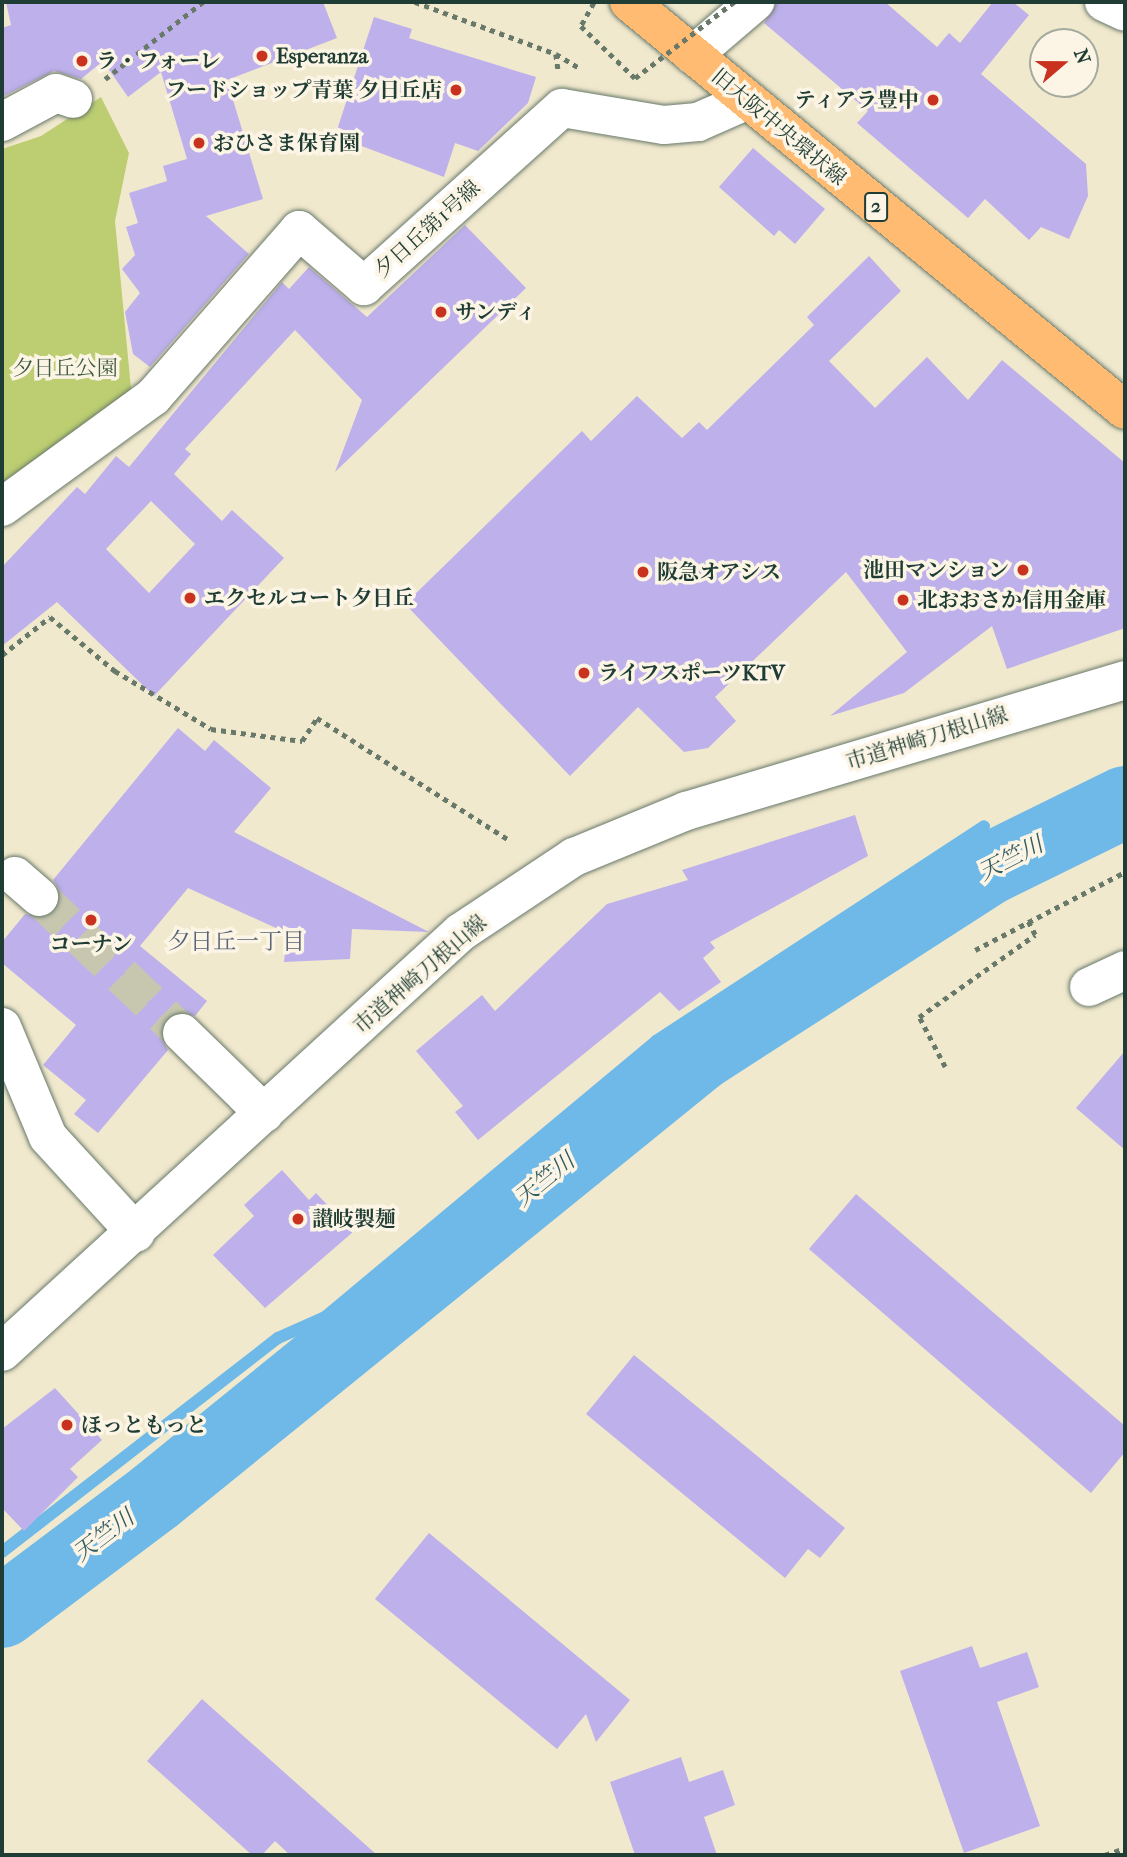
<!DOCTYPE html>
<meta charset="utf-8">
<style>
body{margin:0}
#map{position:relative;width:1127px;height:1857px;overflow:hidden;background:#f1e9ce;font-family:"IM FELL French Canon","Noto Serif JP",serif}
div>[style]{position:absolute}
.green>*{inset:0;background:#bcce71}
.stream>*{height:12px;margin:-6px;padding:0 6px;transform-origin:6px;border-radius:6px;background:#6eb9e7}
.river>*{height:72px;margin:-36px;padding:0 36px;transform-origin:36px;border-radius:36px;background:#6eb9e7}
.building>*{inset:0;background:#beb0ea}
.minor-tunnel>*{height:38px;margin-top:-19px;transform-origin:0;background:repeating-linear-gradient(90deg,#c7c7af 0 38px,transparent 0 57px)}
.path>*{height:4.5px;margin-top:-2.25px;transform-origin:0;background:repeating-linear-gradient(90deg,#68796a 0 5px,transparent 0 10px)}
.roads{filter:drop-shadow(0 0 2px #68796a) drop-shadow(0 0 2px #68796a)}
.minor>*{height:38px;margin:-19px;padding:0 19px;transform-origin:19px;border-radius:19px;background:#fff}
.major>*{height:38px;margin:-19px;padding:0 19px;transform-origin:19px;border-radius:19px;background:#ffbb71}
.path-bridge>*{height:4.5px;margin-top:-2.25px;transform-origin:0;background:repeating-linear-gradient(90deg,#68796a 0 5px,transparent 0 10px)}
.dots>*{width:19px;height:19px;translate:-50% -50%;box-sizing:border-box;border:4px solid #fcf5e5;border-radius:50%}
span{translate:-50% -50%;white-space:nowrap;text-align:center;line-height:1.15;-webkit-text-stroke:7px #fcf5e5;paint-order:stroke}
.shield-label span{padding:2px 5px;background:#fcf5e5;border:2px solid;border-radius:5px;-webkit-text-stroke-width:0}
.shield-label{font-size:19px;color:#1f3d34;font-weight:700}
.poi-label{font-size:21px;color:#1f3d34;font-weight:700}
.left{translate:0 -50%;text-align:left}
.right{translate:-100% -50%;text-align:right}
.street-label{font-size:21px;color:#1f3d34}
.park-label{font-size:21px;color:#3e5a40}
.water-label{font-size:23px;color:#335c61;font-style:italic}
.neighbourhood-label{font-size:23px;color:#576574}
.frame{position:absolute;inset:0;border:4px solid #1f3d34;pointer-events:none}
.north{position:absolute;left:1029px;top:28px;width:70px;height:70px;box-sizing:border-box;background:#fcf5e5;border:2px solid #a4ab9e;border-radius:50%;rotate:70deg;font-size:19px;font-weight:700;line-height:28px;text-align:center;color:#1f3d34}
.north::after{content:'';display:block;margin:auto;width:24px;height:32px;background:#c8321e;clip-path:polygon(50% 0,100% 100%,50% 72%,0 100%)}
</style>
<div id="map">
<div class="green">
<i style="clip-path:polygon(101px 97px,129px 153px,115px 221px,132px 399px,2px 498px,2px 149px,41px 136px)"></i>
</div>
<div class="stream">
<i style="left:2px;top:1552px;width:349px;rotate:-37.8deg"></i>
<i style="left:278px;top:1338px;width:51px;rotate:-24.1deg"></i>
<i style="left:325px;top:1317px;width:431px;rotate:-39.8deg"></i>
<i style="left:656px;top:1041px;width:392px;rotate:-33.2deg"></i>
</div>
<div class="river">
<i style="left:2px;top:1612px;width:191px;rotate:-36.9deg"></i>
<i style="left:155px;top:1497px;width:702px;rotate:-39.04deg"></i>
<i style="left:700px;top:1055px;width:344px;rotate:-32.8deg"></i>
<i style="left:989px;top:869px;width:152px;rotate:-26.2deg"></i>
</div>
<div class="building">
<i style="clip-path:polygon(6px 2px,323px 2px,337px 38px,227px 80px,263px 199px,206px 216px,249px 254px,150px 367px,133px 354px,125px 312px,140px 293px,122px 269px,135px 255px,126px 227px,138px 223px,129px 193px,167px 181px,163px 166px,187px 159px,161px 72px,128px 97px,103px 61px,81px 79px,54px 71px,2px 97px,2px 28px,11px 25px)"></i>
<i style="clip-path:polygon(885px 2px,937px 47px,949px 33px,960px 43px,993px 2px,1013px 2px,1029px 15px,981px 74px,1086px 164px,1088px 196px,1069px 239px,1041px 227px,1029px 240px,985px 199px,968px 218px,857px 123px,868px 111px,764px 23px,777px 2px)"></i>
<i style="clip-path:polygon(374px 17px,412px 29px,409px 38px,536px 77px,528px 103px,478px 151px,455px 143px,444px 177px,335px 136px)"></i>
<i style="clip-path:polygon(753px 148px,825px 209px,795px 244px,779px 230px,774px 236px,719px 187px)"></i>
<i style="clip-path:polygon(evenodd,465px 225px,526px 288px,335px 472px,362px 400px,295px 330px,185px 449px,191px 454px,174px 474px,222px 521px,232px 510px,284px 558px,154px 696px,57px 602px,2px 646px,2px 567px,77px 487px,85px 494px,116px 456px,129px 467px,282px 282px,289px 289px,309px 267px,367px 317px,465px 225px,151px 501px,195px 544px,149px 593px,106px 549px,151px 501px)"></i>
<i style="clip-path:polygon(869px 256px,901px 291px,829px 361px,875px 408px,927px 357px,968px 400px,1002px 360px,1125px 463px,1125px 628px,1007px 669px,992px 626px,904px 693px,830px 716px,907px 652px,846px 572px,715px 697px,736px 721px,708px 748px,684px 752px,638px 707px,570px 776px,405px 604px,582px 431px,591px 441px,637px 396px,682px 438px,699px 422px,707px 430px,814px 325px,807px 317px)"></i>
<i style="clip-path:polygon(178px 728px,205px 751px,214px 740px,271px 788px,234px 832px,429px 932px,352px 929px,350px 959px,284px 962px,287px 933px,188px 888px,140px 946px,207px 1001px,195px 1016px,177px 1012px,166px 1018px,161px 1038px,168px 1050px,98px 1133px,74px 1114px,86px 1100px,43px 1065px,76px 1025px,2px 963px,2px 942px,25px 914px,45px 918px,56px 911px,60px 891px,53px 880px)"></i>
<i style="clip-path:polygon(855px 815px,868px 856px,710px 942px,715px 948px,703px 958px,721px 982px,679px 1011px,660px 992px,478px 1140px,455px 1112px,463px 1106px,416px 1051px,482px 995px,495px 1011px,607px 904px,688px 880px,682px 870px)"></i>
<i style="clip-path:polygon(1125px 1051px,1125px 1150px,1076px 1108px)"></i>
<i style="clip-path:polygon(282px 1170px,309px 1200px,316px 1193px,353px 1232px,265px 1308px,213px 1255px,254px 1216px,244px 1205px)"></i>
<i style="clip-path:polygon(856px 1194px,1125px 1426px,1125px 1452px,1091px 1493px,809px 1249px)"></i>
<i style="clip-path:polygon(634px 1355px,845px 1528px,820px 1558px,808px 1549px,785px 1578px,586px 1414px)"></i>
<i style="clip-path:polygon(55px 1388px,102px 1440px,70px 1469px,78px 1477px,24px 1531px,2px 1508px,2px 1429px)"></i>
<i style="clip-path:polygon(429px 1533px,630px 1700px,596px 1742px,586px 1714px,557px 1749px,375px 1599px)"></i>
<i style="clip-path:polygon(972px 1646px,980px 1668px,1027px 1652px,1039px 1687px,997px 1702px,1040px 1826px,964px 1853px,900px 1671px)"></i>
<i style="clip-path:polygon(202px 1699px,377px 1855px,290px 1855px,275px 1841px,262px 1855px,252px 1855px,147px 1761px)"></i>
<i style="clip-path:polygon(681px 1757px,689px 1782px,723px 1770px,735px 1805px,704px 1817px,717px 1855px,635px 1855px,610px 1782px)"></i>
</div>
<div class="minor-tunnel">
<i style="left:39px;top:897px;width:197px;rotate:43.6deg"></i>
</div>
<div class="path">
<i style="left:415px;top:2px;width:150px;rotate:20.2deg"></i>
<i style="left:556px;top:54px;width:15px;rotate:82deg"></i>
<i style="left:556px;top:54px;width:29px;rotate:31deg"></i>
<i style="left:105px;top:79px;width:125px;rotate:-38.2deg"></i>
<i style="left:2px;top:655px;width:61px;rotate:-38.4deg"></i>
<i style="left:50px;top:617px;width:85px;rotate:39.7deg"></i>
<i style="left:115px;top:671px;width:112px;rotate:31.1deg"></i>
<i style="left:211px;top:729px;width:92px;rotate:7.5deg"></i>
<i style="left:302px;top:741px;width:27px;rotate:-57deg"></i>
<i style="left:317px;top:718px;width:226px;rotate:32.4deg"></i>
<i style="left:975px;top:950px;width:169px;rotate:-27.5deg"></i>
<i style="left:945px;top:1067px;width:56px;rotate:-117.5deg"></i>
<i style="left:919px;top:1017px;width:142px;rotate:-35.3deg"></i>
<i style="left:1035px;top:935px;width:16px;rotate:-117deg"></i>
<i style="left:1105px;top:1855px;width:21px;rotate:-19deg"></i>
</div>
<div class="roads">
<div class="minor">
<i style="left:1104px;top:2px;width:23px;rotate:25deg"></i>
<i style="left:693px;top:55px;width:82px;rotate:-40.5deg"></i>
<i style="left:2px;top:122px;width:61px;rotate:-28.2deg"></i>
<i style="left:56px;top:93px;width:18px;rotate:19deg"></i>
<i style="left:2px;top:507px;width:187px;rotate:-36.1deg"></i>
<i style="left:153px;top:397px;width:222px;rotate:-48.8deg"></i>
<i style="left:299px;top:230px;width:86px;rotate:40.7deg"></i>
<i style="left:364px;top:286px;width:266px;rotate:-42deg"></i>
<i style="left:562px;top:108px;width:103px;rotate:9.5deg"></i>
<i style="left:664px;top:125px;width:34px;rotate:-5deg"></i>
<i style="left:698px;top:122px;width:52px;rotate:-23.6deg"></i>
<i style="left:15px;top:876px;width:32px;rotate:41deg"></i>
<i style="left:1089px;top:987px;width:40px;rotate:-25deg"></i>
<i style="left:2px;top:1027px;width:119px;rotate:67.3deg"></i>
<i style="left:48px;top:1137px;width:130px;rotate:47.5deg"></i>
<i style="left:182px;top:1033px;width:115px;rotate:44.3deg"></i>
<i style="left:2px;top:1352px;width:622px;rotate:-42.46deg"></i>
<i style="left:461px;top:932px;width:136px;rotate:-33.6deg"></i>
<i style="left:574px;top:857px;width:121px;rotate:-22.3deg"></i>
<i style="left:686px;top:811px;width:458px;rotate:-16.6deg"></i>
</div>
<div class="major">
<i style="left:629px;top:2px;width:642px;rotate:39.44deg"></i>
</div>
</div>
<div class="path-bridge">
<i style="left:594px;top:3px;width:26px;rotate:119deg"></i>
<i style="left:581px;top:26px;width:75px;rotate:43.9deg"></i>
<i style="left:635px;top:78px;width:125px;rotate:-37.5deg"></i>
</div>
<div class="dots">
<i style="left:262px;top:56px;background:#c8321e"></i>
<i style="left:82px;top:61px;background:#c8321e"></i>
<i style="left:456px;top:90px;background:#c8321e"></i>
<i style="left:933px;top:100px;background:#c8321e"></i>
<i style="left:199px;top:143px;background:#c8321e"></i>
<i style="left:441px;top:312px;background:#c8321e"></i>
<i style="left:1023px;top:570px;background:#c8321e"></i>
<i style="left:643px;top:572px;background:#c8321e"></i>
<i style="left:190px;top:598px;background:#c8321e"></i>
<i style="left:903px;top:600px;background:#c8321e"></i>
<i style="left:584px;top:673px;background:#c8321e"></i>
<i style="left:91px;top:920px;background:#c8321e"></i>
<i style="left:298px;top:1219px;background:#c8321e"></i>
<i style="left:67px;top:1425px;background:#c8321e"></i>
</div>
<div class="shield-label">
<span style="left:876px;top:207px">2</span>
</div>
<div class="poi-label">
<span class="left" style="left:276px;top:56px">Esperanza</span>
<span class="left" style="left:96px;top:61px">ラ・フォーレ</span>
<span class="right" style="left:442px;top:90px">フードショップ青葉 夕日丘店</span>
<span class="right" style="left:919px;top:100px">ティアラ豊中</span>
<span class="left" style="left:213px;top:143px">おひさま保育園</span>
<span class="left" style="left:455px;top:312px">サンディ</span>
<span class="right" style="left:1009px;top:570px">池田マンション</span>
<span class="left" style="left:657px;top:572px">阪急オアシス</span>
<span class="left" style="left:204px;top:598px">エクセルコート夕日丘</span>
<span class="left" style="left:917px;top:600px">北おおさか信用金庫</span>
<span class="left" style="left:598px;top:673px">ライフスポーツKTV</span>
<span style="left:91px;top:944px">コーナン</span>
<span class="left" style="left:312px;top:1219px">讃岐製麺</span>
<span class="left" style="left:81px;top:1425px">ほっともっと</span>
</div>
<div class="street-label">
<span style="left:779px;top:127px;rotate:40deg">旧大阪中央環状線</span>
<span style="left:427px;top:229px;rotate:-42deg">夕日丘第1号線</span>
<span style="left:927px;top:738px;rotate:-17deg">市道神崎刀根山線</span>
<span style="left:420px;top:974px;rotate:-41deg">市道神崎刀根山線</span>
</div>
<div class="park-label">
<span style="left:65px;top:368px">夕日丘公園</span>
</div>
<div class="water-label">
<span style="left:1011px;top:859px;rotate:-27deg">天竺川</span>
<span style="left:545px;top:1180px;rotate:-39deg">天竺川</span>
<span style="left:104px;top:1536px;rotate:-37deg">天竺川</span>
</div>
<div class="neighbourhood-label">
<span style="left:236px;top:942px">夕日丘一丁目</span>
</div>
<div class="frame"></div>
<div class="north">N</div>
</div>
